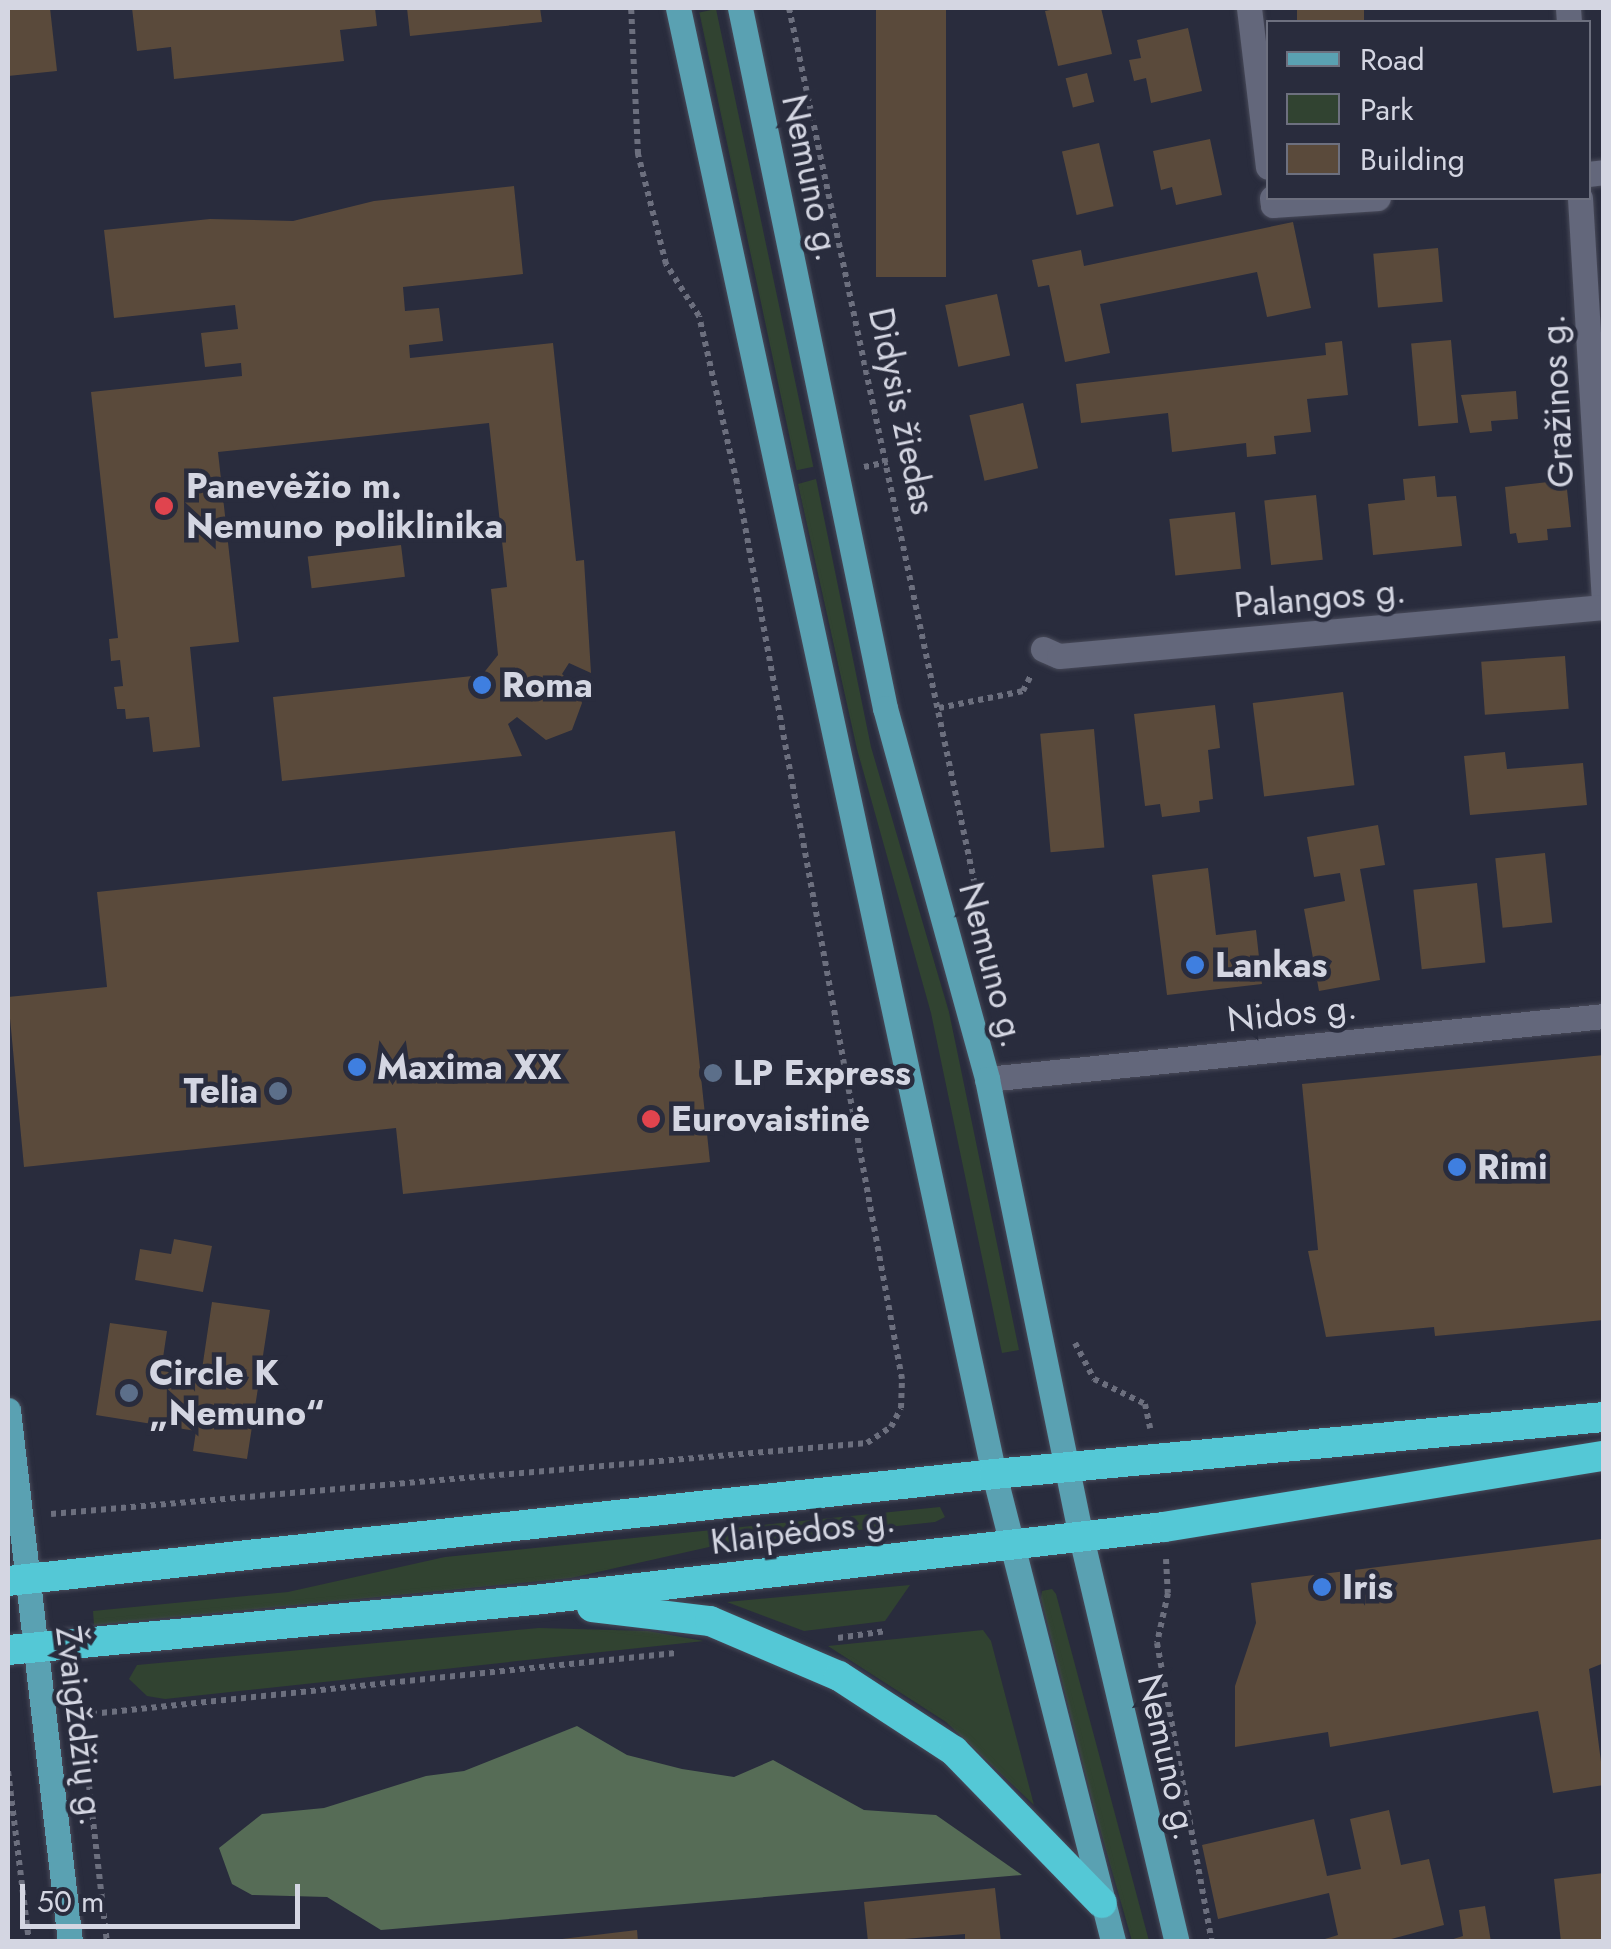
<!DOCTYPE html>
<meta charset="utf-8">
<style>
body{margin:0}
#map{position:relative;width:1611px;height:1949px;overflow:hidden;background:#292c3d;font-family:Jost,sans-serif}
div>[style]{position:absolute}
.green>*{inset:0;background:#314331;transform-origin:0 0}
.forest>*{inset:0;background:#566c56}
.building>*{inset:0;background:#5a4a3b;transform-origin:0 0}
.path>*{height:6px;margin-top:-3px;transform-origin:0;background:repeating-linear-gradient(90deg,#6c6f7e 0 5px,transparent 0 10px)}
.roads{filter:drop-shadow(0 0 2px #484a59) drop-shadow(0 0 2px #484a59)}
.minor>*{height:25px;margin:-12.5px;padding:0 12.5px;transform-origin:12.5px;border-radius:12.5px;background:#63677b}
.major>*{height:25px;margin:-12.5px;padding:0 12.5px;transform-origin:12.5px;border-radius:12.5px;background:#5aa1b2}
.highway>*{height:30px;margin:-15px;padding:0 15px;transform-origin:15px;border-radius:15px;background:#54c8d6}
.dots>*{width:28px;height:28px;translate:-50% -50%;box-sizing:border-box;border:5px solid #292c3d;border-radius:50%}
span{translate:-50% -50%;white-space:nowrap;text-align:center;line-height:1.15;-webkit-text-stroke:9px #292c3d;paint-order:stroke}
.street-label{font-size:35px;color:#d4d6e2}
.poi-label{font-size:35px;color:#d4d6e2;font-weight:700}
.left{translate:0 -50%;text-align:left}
.right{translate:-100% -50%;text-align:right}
.frame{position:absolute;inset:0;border:10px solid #d4d6e2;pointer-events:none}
.legend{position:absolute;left:1266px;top:20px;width:325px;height:180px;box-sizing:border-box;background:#292c3d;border:2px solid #6d707f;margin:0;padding:12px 18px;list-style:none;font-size:30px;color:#d4d6e2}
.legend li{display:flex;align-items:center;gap:20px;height:50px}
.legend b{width:50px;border:2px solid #6d707f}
.scale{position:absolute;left:20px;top:1884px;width:280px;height:45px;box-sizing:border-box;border:5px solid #d4d6e2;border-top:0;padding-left:12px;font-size:30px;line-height:35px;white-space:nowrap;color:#d4d6e2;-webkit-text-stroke:8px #292c3d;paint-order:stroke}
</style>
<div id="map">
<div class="green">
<i style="left:716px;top:9px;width:468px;height:17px;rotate:78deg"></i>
<i style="clip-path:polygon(816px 479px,871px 747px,949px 1012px,1019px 1350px,1002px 1353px,931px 1013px,857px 749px,798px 484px)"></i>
<i style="clip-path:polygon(940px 1507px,945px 1517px,935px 1522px,718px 1545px,571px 1578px,94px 1625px,93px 1611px,288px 1592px,445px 1557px)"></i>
<i style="clip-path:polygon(910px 1585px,885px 1621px,804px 1631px,727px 1602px)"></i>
<i style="clip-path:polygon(1052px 1589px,1056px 1594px,1149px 1941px,1132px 1941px,1094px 1808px,1041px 1598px,1042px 1591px)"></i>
<i style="clip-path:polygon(539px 1628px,648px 1631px,704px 1641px,165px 1699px,147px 1696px,129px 1679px,137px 1665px)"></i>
<i style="clip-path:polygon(983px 1630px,991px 1641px,1034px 1805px,946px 1722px,828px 1646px)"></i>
</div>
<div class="forest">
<i style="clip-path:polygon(577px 1726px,627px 1755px,682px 1769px,734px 1777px,773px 1760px,864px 1810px,936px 1815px,1022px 1875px,381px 1930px,327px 1897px,252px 1895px,232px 1884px,219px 1848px,262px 1814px,324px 1808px,426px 1776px,464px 1771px)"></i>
</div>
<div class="building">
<i style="clip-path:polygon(8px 8px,50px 8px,57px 71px,8px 76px)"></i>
<i style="clip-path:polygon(132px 8px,375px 8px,377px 26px,340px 30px,344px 61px,174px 79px,171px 47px,137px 51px)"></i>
<i style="clip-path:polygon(407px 8px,540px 8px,542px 22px,410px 36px)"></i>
<i style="left:876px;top:8px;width:70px;height:269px"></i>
<i style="clip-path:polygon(1060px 8px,1101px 8px,1112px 54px,1058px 66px,1045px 11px)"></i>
<i style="left:1297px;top:8px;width:67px;height:14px"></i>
<i style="clip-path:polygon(1188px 28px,1202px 91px,1151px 103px,1146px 78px,1134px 81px,1129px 60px,1141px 58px,1137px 40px)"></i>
<i style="left:1087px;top:73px;width:30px;height:22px;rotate:76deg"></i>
<i style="clip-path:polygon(1210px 139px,1222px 195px,1176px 205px,1172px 187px,1161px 190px,1153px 151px)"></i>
<i style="left:1099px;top:143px;width:65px;height:38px;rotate:77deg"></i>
<i style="clip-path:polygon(514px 186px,523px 274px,403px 287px,405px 311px,439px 308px,443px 341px,409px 345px,410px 358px,553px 343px,576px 561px,584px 560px,591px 673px,569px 663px,562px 674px,579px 691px,582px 703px,572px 730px,546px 740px,517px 717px,508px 724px,522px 756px,282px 781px,273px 697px,482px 675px,498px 655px,491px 589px,507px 587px,489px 423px,218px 452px,239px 642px,190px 647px,200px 747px,153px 752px,149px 717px,126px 719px,125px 709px,117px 709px,114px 687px,123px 686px,120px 660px,111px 661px,109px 639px,118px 638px,91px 392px,242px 376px,241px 363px,205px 367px,201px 333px,238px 329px,235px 305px,114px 318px,104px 230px,210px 219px,293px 221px,374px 201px)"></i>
<i style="clip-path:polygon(1293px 222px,1311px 308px,1267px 317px,1257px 272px,1100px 304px,1110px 353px,1065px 362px,1049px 285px,1038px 287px,1032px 260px,1081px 250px,1084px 266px)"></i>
<i style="left:1438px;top:248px;width:54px;height:65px;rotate:85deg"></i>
<i style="left:997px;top:294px;width:63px;height:53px;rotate:78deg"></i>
<i style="left:1451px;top:340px;width:83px;height:40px;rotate:85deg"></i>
<i style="clip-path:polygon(1342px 341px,1348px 395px,1307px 399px,1311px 432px,1274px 436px,1276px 454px,1247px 457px,1246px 443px,1172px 452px,1168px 413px,1081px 423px,1076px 384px,1326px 355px,1325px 343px)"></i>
<i style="clip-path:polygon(1516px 391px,1518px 419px,1491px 421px,1492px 431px,1470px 433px,1461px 395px)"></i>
<i style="left:1023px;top:403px;width:67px;height:55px;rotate:77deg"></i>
<i style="clip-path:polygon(1435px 476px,1437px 497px,1456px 496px,1462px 546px,1373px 555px,1368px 504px,1405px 500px,1403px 479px)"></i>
<i style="clip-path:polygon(1566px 480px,1571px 527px,1547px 529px,1548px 540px,1518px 543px,1516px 533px,1510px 534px,1505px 487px)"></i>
<i style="left:1316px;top:495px;width:65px;height:52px;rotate:84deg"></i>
<i style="left:1235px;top:512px;width:57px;height:66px;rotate:84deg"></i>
<i style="left:401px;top:545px;width:32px;height:94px;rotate:83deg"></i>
<i style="left:1565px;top:656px;width:53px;height:84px;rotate:86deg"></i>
<i style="left:1343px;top:692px;width:94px;height:91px;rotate:83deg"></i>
<i style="clip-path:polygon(1215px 705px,1220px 748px,1208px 750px,1213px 799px,1199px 801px,1200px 812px,1162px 817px,1160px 804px,1145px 806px,1134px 714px)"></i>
<i style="left:1094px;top:729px;width:119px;height:54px;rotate:85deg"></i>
<i style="clip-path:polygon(1505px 752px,1507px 769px,1583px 763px,1587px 805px,1470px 815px,1464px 756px)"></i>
<i style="clip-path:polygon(1378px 825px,1385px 865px,1360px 869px,1380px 980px,1319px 991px,1304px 909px,1345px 901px,1340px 873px,1314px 877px,1307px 837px)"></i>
<i style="clip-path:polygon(675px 831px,710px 1162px,403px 1194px,396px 1128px,24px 1167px,8px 997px,107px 987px,97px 892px)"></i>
<i style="left:1545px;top:853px;width:70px;height:50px;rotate:84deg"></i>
<i style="clip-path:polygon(1208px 868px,1216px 935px,1256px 930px,1262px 984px,1167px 995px,1152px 875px)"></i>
<i style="left:1477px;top:883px;width:80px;height:64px;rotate:84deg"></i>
<i style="clip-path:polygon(1604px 1055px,1604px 1320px,1435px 1336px,1434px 1327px,1326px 1337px,1308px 1251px,1318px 1250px,1302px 1084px)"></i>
<i style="clip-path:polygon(174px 1239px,212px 1246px,203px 1292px,135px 1280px,140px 1249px,171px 1254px)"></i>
<i style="clip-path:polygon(212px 1302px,270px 1310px,247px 1459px,193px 1451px,196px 1431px,96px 1415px,110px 1323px,167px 1331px,161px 1371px,201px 1376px)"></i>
<i style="clip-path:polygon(1601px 1539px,1604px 1663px,1589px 1669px,1604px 1785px,1553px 1793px,1538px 1711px,1330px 1747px,1328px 1732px,1235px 1747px,1235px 1686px,1256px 1623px,1251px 1583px)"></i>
<i style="clip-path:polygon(1389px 1810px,1401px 1865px,1429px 1859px,1444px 1925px,1380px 1942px,1315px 1942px,1338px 1935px,1329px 1893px,1218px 1919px,1202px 1845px,1314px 1819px,1327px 1876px,1361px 1869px,1350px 1819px)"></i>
<i style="clip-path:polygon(1604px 1873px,1604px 1942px,1561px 1942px,1554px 1879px)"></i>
<i style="clip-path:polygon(995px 1888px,1001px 1942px,965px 1942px,965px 1934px,868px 1942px,864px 1902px)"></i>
<i style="clip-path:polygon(1485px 1906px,1491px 1942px,1444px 1942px,1463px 1936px,1459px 1910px)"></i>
<i style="clip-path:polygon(637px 1930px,638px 1942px,562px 1942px,562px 1939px)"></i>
</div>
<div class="path">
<i style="left:789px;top:8px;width:994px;rotate:78.03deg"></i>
<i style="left:864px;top:467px;width:24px;rotate:-12deg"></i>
<i style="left:939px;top:708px;width:86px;rotate:-11.4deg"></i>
<i style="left:1023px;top:691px;width:18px;rotate:-63deg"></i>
<i style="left:1075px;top:1343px;width:41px;rotate:62.2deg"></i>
<i style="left:1094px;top:1379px;width:57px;rotate:26.1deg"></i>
<i style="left:1145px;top:1404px;width:25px;rotate:78deg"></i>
<i style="left:51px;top:1514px;width:819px;rotate:-4.97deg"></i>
<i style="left:867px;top:1443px;width:29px;rotate:-34deg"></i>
<i style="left:891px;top:1427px;width:21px;rotate:-62deg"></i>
<i style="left:901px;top:1408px;width:29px;rotate:-88deg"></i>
<i style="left:902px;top:1379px;width:911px;rotate:-100.43deg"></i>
<i style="left:737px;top:483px;width:171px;rotate:-102.8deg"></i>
<i style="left:699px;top:316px;width:62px;rotate:-122.4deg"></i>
<i style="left:666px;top:264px;width:114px;rotate:-104.3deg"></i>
<i style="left:638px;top:154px;width:146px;rotate:-92.7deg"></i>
<i style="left:1166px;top:1559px;width:34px;rotate:87deg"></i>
<i style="left:1168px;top:1593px;width:51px;rotate:102.4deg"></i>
<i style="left:1157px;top:1643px;width:304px;rotate:79.6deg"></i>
<i style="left:838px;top:1638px;width:49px;rotate:-8.3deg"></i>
<i style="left:81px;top:1715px;width:228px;rotate:83.5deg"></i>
<i style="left:72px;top:1716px;width:607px;rotate:-5.95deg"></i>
<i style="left:8px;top:1771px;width:172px;rotate:83deg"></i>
</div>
<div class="roads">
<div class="minor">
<i style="left:1249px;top:8px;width:160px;rotate:83.2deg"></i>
<i style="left:1568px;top:8px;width:14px;rotate:86deg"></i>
<i style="left:1588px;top:174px;width:16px;rotate:-7deg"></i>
<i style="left:1272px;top:198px;width:7px;rotate:82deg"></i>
<i style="left:1273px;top:205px;width:105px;rotate:-3.8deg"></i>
<i style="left:1580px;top:198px;width:403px;rotate:86.6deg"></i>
<i style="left:1043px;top:649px;width:17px;rotate:24deg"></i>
<i style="left:1059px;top:656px;width:547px;rotate:-5.14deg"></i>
<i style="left:987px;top:1079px;width:620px;rotate:-5.83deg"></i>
</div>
<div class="major">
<i style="left:678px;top:8px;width:1500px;rotate:77.84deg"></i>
<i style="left:994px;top:1474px;width:483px;rotate:75.7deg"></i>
<i style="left:740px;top:8px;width:715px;rotate:78.3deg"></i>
<i style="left:885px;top:708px;width:385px;rotate:74.6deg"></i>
<i style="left:987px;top:1079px;width:468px;rotate:78.4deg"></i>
<i style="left:1081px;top:1537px;width:416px;rotate:76.7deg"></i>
<i style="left:8px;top:1410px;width:536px;rotate:83.35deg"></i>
</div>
<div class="highway">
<i style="left:8px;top:1581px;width:992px;rotate:-6.19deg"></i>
<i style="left:994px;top:1474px;width:613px;rotate:-5.34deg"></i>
<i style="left:592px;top:1607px;width:119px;rotate:6.8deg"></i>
<i style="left:710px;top:1621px;width:140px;rotate:23.1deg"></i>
<i style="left:839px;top:1676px;width:137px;rotate:33.1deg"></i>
<i style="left:954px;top:1751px;width:212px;rotate:45.8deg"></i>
<i style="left:8px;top:1650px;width:528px;rotate:-5.43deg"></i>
<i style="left:534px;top:1600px;width:634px;rotate:-6.61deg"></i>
<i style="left:1164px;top:1527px;width:446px;rotate:-9.2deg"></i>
</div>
</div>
<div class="dots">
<i style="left:164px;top:506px;background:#e0444e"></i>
<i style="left:482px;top:685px;background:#3f7fe0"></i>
<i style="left:1195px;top:965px;background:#3f7fe0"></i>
<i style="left:357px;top:1067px;background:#3f7fe0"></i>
<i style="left:713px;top:1073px;background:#5c6f8a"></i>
<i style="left:278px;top:1091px;background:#5c6f8a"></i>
<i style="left:651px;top:1119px;background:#e0444e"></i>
<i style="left:1457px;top:1167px;background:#3f7fe0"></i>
<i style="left:129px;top:1393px;background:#5c6f8a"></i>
<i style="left:1322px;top:1587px;background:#3f7fe0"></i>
</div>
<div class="street-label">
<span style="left:811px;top:178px;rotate:78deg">Nemuno g.</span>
<span style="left:1557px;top:401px;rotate:-93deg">Gražinos g.</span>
<span style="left:902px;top:411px;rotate:78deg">Didysis žiedas</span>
<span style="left:1320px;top:598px;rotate:-5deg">Palangos g.</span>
<span style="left:992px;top:965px;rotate:75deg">Nemuno g.</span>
<span style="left:1292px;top:1013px;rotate:-6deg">Nidos g.</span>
<span style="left:803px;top:1531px;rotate:-7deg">Klaipėdos g.</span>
<span style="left:80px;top:1726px;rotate:83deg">Žvaigždžių g.</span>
<span style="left:1168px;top:1757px;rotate:77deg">Nemuno g.</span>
</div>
<div class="poi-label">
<span class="left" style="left:186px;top:506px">Panevėžio m.<br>Nemuno poliklinika</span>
<span class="left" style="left:502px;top:685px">Roma</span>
<span class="left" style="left:1215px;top:965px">Lankas</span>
<span class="left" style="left:377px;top:1067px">Maxima XX</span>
<span class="left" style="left:733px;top:1073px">LP Express</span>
<span class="right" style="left:258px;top:1091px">Telia</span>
<span class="left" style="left:671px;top:1119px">Eurovaistinė</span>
<span class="left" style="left:1477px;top:1167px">Rimi</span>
<span class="left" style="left:149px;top:1393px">Circle K<br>„Nemuno“</span>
<span class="left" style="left:1342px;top:1587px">Iris</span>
</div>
<div class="frame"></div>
<ul class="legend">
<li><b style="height:12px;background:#5aa1b2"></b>Road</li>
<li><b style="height:28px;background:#314331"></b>Park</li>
<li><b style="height:28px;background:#5a4a3b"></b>Building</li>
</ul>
<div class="scale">50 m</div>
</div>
